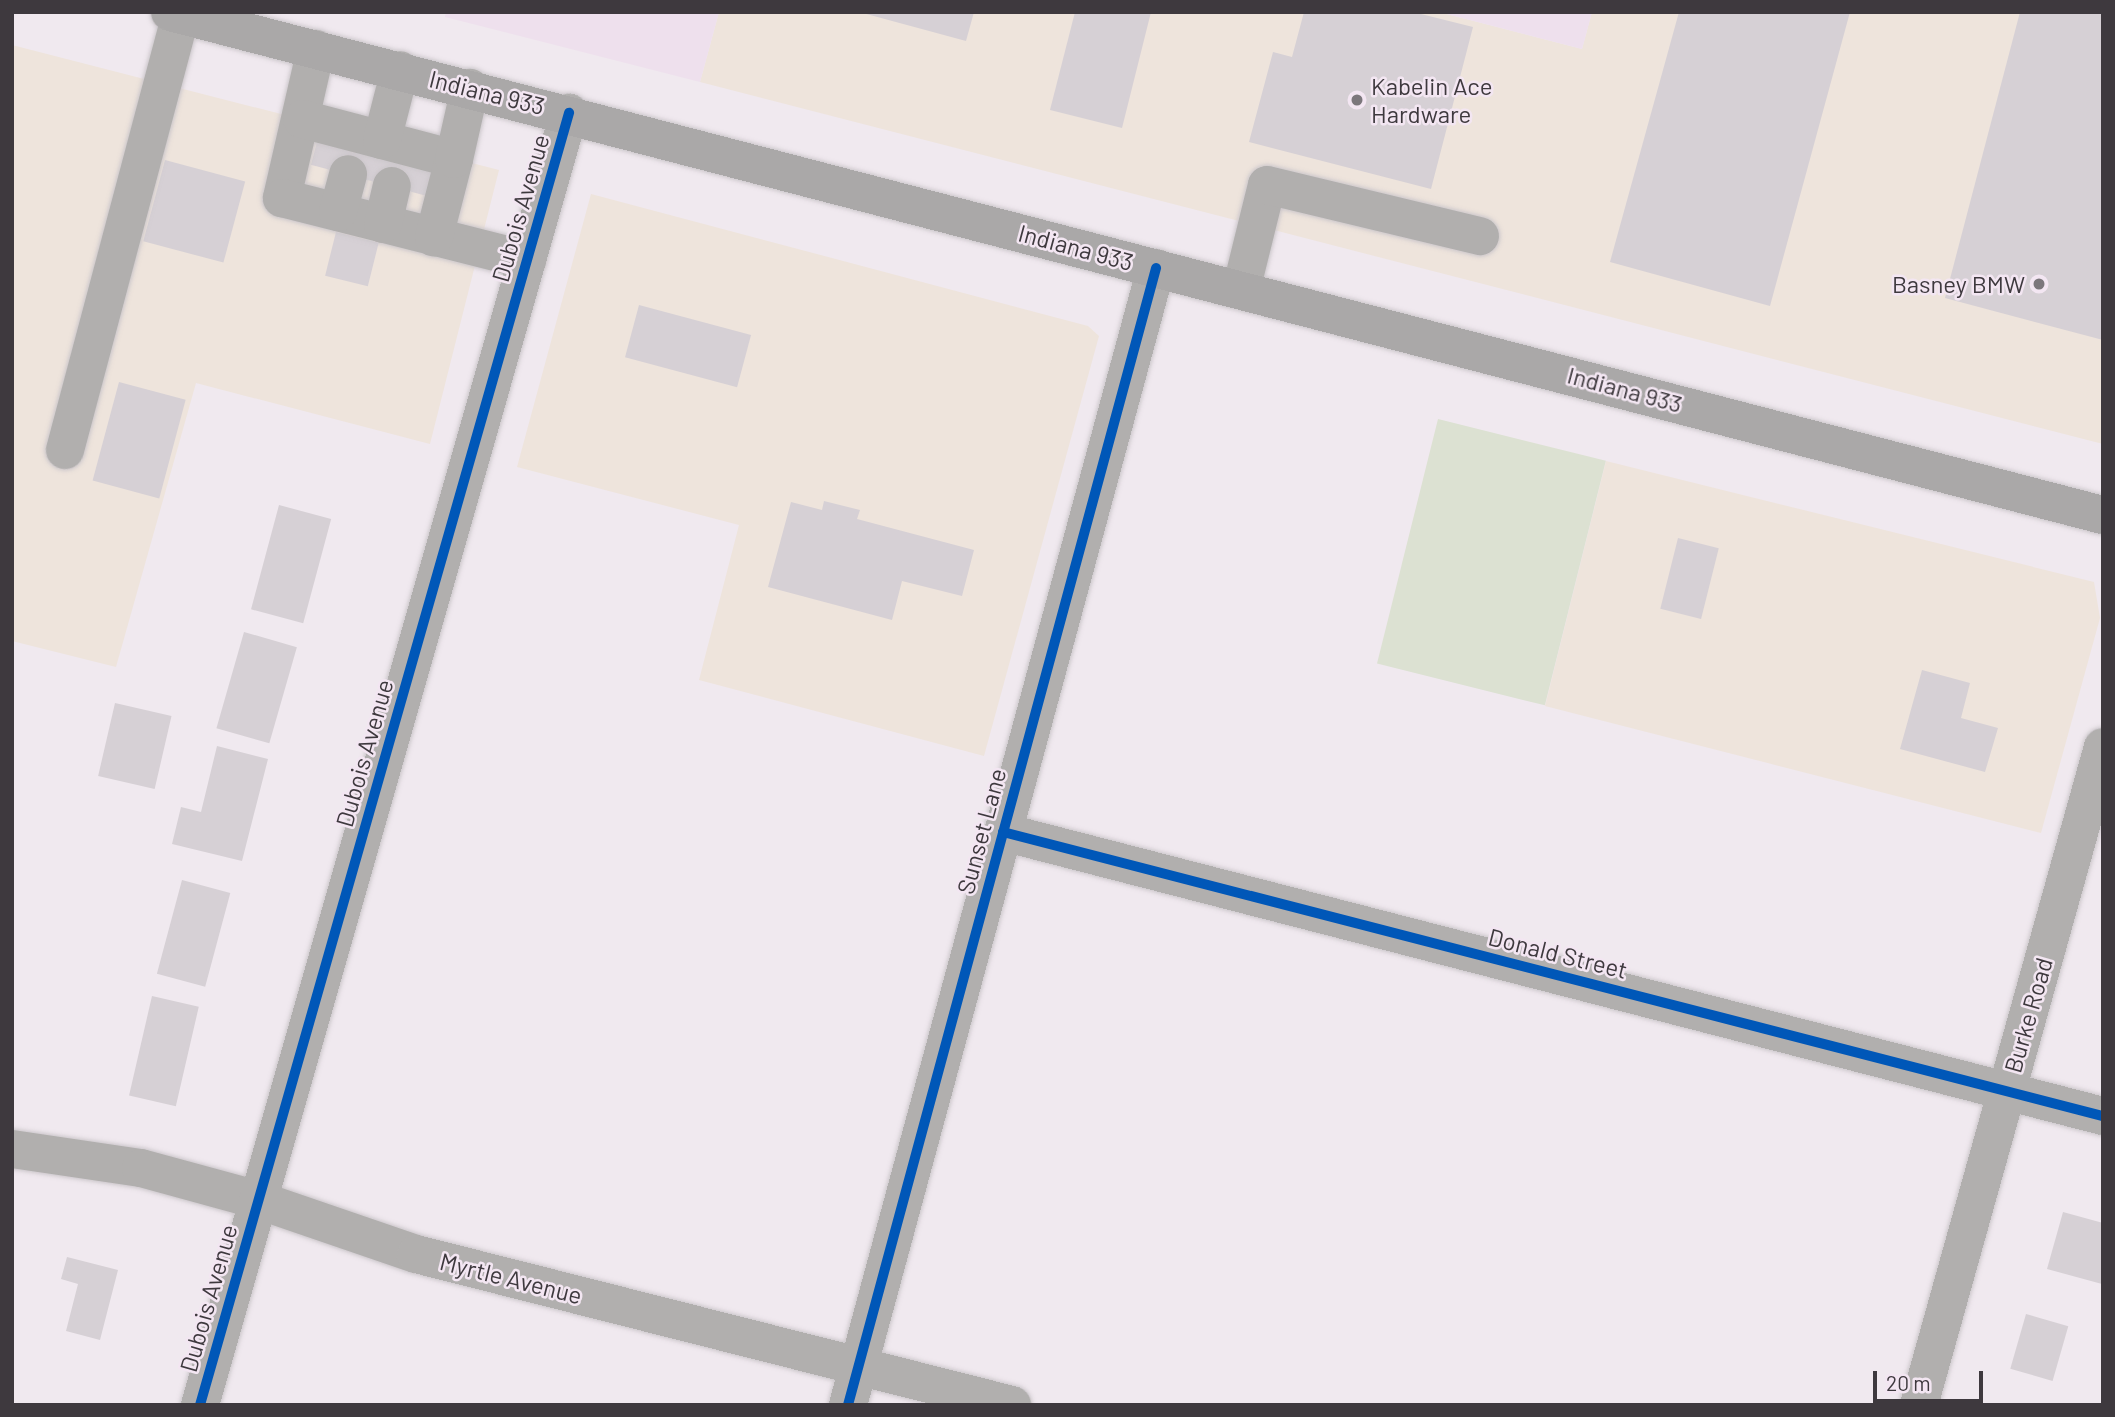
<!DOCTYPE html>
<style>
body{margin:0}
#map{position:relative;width:2115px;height:1417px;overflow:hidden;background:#f0e9ef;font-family:Barlow,sans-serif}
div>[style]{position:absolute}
.commercial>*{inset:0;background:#eee4dc}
.built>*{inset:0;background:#eee0ed}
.green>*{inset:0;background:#dce1d2;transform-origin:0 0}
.building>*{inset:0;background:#d6d0d5;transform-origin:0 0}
.roads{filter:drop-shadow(0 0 2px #ccc7cb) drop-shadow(0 0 2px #ccc7cb)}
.minor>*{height:38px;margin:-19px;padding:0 19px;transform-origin:19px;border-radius:19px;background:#b1afae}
.major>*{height:38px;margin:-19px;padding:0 19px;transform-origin:19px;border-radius:19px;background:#aaa8a8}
.cycleway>*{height:10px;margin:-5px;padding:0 5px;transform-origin:5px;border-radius:5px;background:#0057b8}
.dots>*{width:19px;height:19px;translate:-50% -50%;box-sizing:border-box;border:4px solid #f3e6f2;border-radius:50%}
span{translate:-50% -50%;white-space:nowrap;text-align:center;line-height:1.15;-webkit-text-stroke:5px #f3e6f2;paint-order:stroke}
.poi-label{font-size:24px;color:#3e393e}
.left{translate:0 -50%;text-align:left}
.right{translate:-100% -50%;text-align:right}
.street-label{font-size:24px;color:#3e393e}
.frame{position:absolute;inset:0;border:14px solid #3e393e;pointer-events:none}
.scale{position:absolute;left:1873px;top:1371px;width:110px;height:32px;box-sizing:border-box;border:4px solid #3e393e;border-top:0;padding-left:9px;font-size:21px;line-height:24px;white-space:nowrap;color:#3e393e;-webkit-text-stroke:5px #f3e6f2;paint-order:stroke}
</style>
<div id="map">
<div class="commercial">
<i style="clip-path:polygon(719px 12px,1439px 12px,1582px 49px,1592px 12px,2103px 12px,2103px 444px,700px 82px)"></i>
<i style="clip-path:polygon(12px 45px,499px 170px,430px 444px,196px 383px,116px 667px,12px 641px)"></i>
<i style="clip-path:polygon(591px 194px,1088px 326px,1099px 336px,984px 756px,699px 680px,739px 525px,517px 467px)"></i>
<i style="clip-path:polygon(1606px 461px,2094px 582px,2100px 618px,2041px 833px,1545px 706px)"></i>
</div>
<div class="built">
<i style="clip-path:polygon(446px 12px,719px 12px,700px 82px,445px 17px)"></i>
<i style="clip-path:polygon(1439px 12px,1592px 12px,1582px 49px)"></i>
</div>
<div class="green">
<i style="left:1438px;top:419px;width:173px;height:252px;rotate:14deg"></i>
</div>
<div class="building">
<i style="clip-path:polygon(859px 12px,974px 12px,966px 41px)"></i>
<i style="clip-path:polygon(1075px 12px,1151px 12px,1122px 128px,1050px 110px)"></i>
<i style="clip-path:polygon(1304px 12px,1413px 12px,1473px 27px,1431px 189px,1249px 142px,1273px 52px,1292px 57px)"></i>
<i style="clip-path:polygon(1679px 12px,1850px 12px,1770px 306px,1610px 262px)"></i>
<i style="clip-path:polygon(2020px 12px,2103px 13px,2103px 340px,1945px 298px)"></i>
<i style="left:320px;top:131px;width:122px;height:35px;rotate:15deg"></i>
<i style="left:165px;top:160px;width:83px;height:84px;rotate:15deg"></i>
<i style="left:336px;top:232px;width:44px;height:45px;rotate:14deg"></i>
<i style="left:639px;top:305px;width:116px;height:54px;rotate:15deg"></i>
<i style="left:119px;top:382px;width:69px;height:102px;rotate:15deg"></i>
<i style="clip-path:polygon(824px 501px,860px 510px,857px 519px,974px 550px,962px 596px,902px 581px,892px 620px,768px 587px,791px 502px,822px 510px)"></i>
<i style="left:279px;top:505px;width:54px;height:108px;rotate:15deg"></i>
<i style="left:1678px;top:538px;width:42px;height:73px;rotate:14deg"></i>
<i style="left:244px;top:632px;width:55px;height:100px;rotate:16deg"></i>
<i style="clip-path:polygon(1922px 670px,1970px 683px,1961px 718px,1998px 728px,1985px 772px,1900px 749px)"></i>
<i style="left:115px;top:703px;width:58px;height:75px;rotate:13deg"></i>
<i style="clip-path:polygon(217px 746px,268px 759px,242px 861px,172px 844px,181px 807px,201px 812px)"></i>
<i style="left:182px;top:880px;width:50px;height:97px;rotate:15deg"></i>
<i style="left:152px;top:996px;width:48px;height:102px;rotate:13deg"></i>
<i style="clip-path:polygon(2063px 1212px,2103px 1223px,2102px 1284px,2047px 1269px)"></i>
<i style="clip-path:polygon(67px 1257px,118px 1270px,100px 1340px,66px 1331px,78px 1284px,61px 1279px)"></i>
<i style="left:2026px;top:1314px;width:44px;height:57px;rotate:16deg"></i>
</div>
<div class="roads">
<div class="minor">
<i style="left:316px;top:49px;width:153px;rotate:102.9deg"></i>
<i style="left:282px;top:198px;width:253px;rotate:14.2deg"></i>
<i style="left:302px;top:119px;width:157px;rotate:14.7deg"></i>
<i style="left:454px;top:159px;width:81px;rotate:104.4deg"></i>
<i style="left:382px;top:140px;width:72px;rotate:-75.6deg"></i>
<i style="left:454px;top:159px;width:73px;rotate:-77.3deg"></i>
<i style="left:338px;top:212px;width:39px;rotate:-75deg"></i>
<i style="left:383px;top:224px;width:39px;rotate:-77deg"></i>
<i style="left:1241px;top:290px;width:108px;rotate:-76.1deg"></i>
<i style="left:1267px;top:185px;width:219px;rotate:13.5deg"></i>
<i style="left:65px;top:450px;width:450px;rotate:-75.1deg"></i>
<i style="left:1003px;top:832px;width:1136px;rotate:14.48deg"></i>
<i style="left:12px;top:1149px;width:130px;rotate:8.4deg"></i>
<i style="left:141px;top:1168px;width:121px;rotate:15.3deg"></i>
<i style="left:258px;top:1200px;width:167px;rotate:18.9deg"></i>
<i style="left:416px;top:1254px;width:615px;rotate:14.22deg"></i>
<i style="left:200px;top:1405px;width:1344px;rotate:-74.06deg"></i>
<i style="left:848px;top:1405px;width:1178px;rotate:-74.84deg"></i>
<i style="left:1919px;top:1405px;width:683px;rotate:-74.38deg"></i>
</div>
<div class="major">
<i style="left:170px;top:12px;width:1997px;rotate:14.59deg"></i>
</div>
</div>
<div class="cycleway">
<i style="left:1003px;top:832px;width:1136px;rotate:14.48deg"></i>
<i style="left:200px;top:1405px;width:1344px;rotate:-74.06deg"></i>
<i style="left:848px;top:1405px;width:1178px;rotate:-74.84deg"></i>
</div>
<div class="dots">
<i style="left:1357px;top:100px;background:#7c777c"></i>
<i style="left:2039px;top:284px;background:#7c777c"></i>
</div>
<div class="poi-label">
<span class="left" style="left:1371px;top:100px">Kabelin Ace<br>Hardware</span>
<span class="right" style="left:2025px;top:284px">Basney BMW</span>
</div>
<div class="street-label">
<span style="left:487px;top:92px;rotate:14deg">Indiana 933</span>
<span style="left:520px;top:208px;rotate:-74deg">Dubois Avenue</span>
<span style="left:1076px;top:247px;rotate:15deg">Indiana 933</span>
<span style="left:1625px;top:389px;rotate:15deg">Indiana 933</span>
<span style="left:364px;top:753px;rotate:-74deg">Dubois Avenue</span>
<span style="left:981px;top:831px;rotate:-75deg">Sunset Lane</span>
<span style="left:1558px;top:953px;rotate:14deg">Donald Street</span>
<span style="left:2028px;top:1015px;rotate:-74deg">Burke Road</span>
<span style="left:511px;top:1278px;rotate:14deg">Myrtle Avenue</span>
<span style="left:208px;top:1298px;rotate:-74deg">Dubois Avenue</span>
</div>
<div class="frame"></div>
<div class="scale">20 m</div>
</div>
